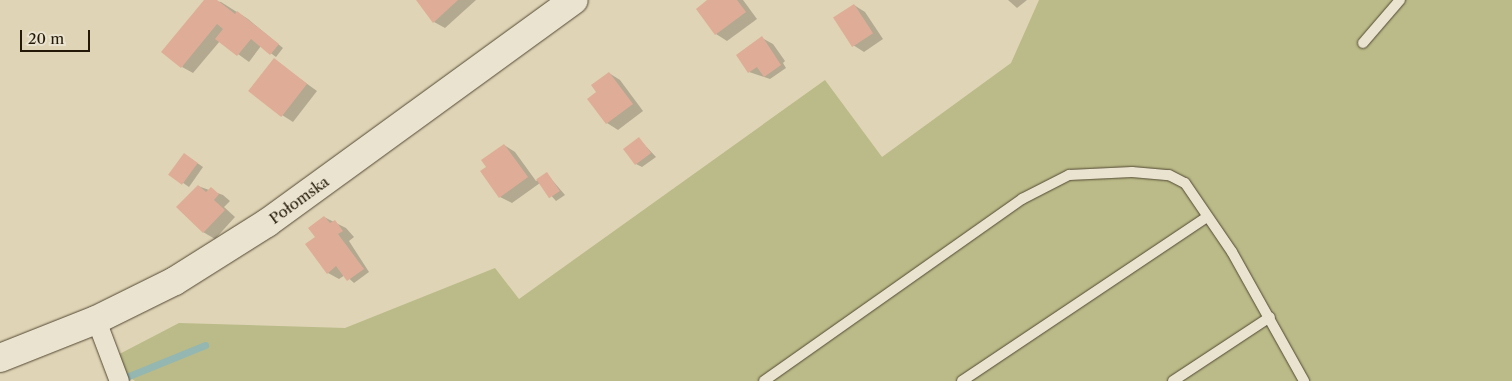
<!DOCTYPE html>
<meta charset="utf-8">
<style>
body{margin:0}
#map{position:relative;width:1512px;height:381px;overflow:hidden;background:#dfd4b5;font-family:"Libre Caslon Text",serif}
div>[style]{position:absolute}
.green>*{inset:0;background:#babb88}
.shadow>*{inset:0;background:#0003}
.stream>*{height:7px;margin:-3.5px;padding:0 3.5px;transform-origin:3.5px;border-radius:3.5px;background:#94b7b2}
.building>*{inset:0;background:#dfad97;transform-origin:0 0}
.roads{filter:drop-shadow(0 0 1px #534833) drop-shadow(0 0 1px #534833)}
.lane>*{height:10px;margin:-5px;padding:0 5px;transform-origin:5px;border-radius:5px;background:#eae3cf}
.street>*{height:19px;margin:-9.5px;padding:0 9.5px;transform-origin:9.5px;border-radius:9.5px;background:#eae3cf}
.secondary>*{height:28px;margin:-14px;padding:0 14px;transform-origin:14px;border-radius:14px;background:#eae3cf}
span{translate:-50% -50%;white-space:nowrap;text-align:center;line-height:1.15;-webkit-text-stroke:4px #eae3cf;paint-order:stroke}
.street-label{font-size:15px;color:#241908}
.scale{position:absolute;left:20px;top:30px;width:70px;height:22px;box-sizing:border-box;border:2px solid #241908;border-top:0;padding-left:6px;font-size:15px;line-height:18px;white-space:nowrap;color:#241908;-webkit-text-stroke:4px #eae3cf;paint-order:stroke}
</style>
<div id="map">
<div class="green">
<i style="clip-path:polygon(1039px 0,1512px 0,1512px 381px,135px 381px,106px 361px,179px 323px,345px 328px,495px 268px,519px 299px,825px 80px,882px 157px,1011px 63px)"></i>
</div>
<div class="shadow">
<i style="clip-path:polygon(206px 0,221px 2px,248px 19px,283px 48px,276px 57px,261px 46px,249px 62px,220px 41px,193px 73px,182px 67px)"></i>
<i style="clip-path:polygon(418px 0,476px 0,445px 28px,434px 22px)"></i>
<i style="clip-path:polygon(709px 0,743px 0,757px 19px,727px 41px,716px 34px)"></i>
<i style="clip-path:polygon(1008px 0,1027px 0,1017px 8px)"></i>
<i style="clip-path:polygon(854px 5px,865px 12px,883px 39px,864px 52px,853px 45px)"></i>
<i style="clip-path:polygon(762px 38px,773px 44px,785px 61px,783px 63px,786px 68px,770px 79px,749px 72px)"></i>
<i style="clip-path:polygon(274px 60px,317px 91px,293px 122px,282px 115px)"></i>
<i style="clip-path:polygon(609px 73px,620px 80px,643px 111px,618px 130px,607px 123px,598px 92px)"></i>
<i style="clip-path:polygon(639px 139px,656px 157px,642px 167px,636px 164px)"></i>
<i style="clip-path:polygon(504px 145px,515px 152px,536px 181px,547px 174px,565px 195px,556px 201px,540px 183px,512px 203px,500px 197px,487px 167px)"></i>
<i style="clip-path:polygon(190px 158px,203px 167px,189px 187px,170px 174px)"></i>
<i style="clip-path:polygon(198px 186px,223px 195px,230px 201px,224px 207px,235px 217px,215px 239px,203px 232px)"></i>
<i style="clip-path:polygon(324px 217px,346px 228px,354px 237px,349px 241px,369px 272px,354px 283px,345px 275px,339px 279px,328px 273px,316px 237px)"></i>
</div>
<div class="stream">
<i style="left:119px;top:380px;width:93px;rotate:-22.1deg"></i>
</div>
<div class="building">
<i style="clip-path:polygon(204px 0,217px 0,235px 14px,237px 11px,279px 44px,270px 55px,251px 39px,237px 56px,215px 39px,223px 29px,217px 24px,181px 68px,161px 52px)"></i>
<i style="clip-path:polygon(416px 0,458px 0,433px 23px)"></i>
<i style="clip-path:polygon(707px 0,737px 0,746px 12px,715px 35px,696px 9px)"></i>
<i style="left:854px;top:4px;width:35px;height:25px;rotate:57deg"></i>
<i style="clip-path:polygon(762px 36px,781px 65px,764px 77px,757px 67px,748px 73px,736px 55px)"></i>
<i style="left:274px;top:58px;width:42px;height:42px;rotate:38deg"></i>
<i style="clip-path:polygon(609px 72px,633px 104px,606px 124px,587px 99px,596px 92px,591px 85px)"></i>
<i style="left:639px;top:137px;width:20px;height:20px;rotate:53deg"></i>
<i style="clip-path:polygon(504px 144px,528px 177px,499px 198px,480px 171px,486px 167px,481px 160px)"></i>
<i style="left:184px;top:153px;width:17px;height:27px;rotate:36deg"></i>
<i style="left:547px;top:172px;width:23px;height:13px;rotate:56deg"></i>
<i style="clip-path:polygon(198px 185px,206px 192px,211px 187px,219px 194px,214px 200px,225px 210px,203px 233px,176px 207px)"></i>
<i style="clip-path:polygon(324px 216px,330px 223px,335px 220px,343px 231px,338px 234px,364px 269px,347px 281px,336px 266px,327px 274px,305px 244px,315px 237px,308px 228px)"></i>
</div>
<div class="roads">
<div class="lane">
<i style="left:1363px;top:43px;width:57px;rotate:-49.3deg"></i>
<i style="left:764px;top:381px;width:316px;rotate:-35.2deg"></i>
<i style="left:1022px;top:199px;width:53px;rotate:-27.1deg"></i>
<i style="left:1069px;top:175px;width:63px;rotate:-2.7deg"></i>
<i style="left:1132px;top:172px;width:37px;rotate:5deg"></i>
<i style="left:1169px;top:175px;width:18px;rotate:27deg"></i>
<i style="left:1185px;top:183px;width:83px;rotate:55.7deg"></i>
<i style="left:1232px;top:252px;width:148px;rotate:60.8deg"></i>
<i style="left:962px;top:381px;width:295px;rotate:-33.8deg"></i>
<i style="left:1173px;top:381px;width:116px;rotate:-33.4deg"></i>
</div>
<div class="street">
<i style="left:96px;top:320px;width:65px;rotate:69.3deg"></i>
</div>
<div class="secondary">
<i style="left:0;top:358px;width:103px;rotate:-21.6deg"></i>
<i style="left:96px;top:320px;width:88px;rotate:-26.3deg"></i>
<i style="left:175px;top:281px;width:109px;rotate:-32.2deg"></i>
<i style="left:267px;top:223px;width:379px;rotate:-36deg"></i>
</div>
</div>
<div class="street-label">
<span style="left:299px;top:200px;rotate:-36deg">Połomska</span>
</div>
<div class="scale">20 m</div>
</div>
